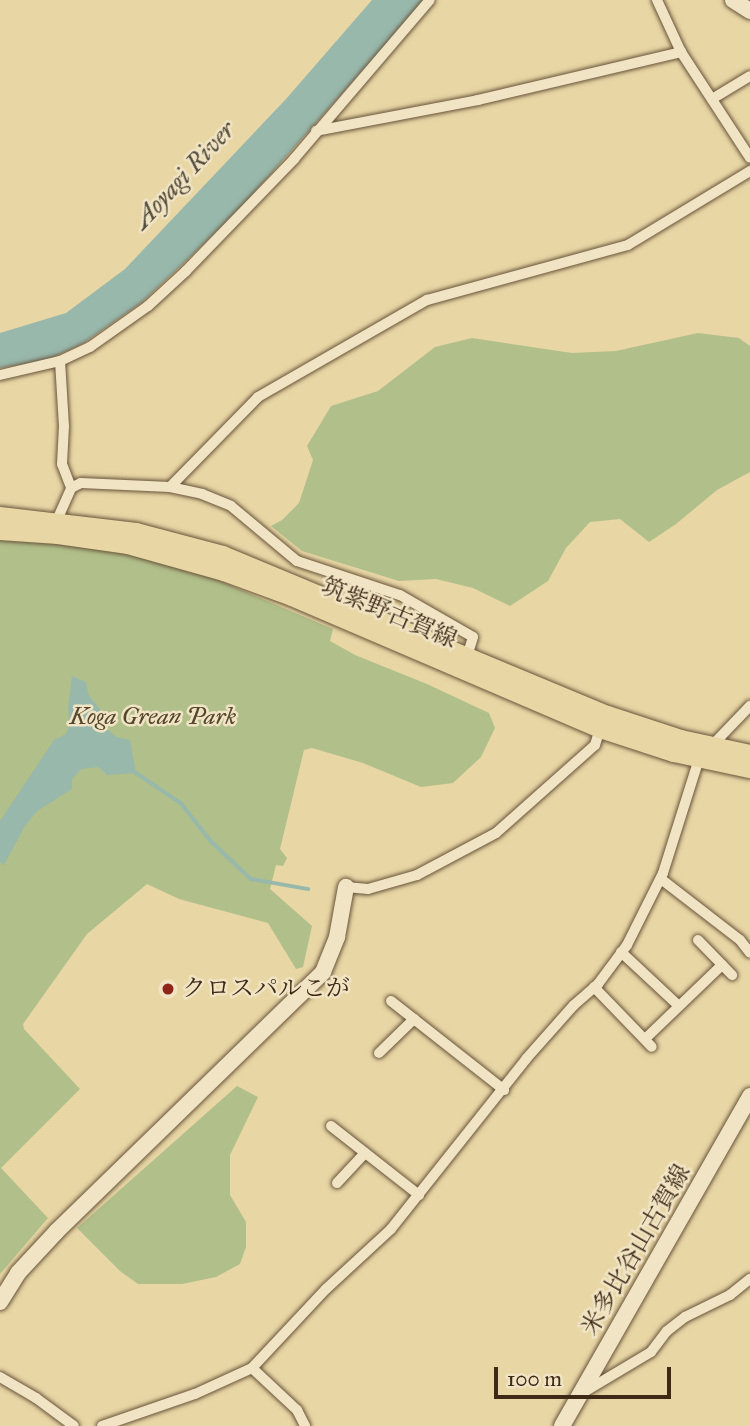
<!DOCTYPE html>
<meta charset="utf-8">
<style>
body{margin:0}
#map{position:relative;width:750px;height:1426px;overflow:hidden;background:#e8d6a5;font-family:"IM FELL Great Primer","Noto Serif JP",serif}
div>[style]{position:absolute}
.green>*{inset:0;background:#b1bf8a}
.water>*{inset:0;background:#98b8ac}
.stream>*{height:3.5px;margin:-1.75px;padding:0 1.75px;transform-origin:1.75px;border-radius:1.75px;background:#98b8ac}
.roads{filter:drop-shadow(0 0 2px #68543a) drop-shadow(0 0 2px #68543a)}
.street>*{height:10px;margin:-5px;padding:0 5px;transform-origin:5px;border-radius:5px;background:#f0e4c4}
.secondary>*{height:16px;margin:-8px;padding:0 8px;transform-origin:8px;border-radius:8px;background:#f0e4c4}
.primary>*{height:18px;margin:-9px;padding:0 9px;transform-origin:9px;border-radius:9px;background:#e8d6a5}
.dots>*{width:19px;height:19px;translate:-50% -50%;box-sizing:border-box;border:4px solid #f0e4c4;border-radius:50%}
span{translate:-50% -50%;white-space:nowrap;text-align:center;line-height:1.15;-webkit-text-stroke:5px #f0e4c4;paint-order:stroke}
.street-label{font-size:24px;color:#3e2916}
.park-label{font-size:24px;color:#55472d;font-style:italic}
.poi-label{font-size:24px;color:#3e2916}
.left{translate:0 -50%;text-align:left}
.water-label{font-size:26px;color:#544d3c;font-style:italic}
.scale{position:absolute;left:494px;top:1367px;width:177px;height:32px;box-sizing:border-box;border:4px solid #3e2916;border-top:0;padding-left:9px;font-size:21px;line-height:24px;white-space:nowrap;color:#3e2916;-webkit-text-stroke:5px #f0e4c4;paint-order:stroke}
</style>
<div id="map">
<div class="green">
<i style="clip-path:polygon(698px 333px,739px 338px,750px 346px,750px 472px,717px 490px,676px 524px,649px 542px,620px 519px,590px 522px,566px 548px,548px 581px,510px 606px,473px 588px,436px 579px,399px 581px,302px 551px,271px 526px,282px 520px,299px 503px,313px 460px,307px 446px,331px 406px,378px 391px,435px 347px,472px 338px,572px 353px,616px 351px)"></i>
<i style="clip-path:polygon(0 536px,168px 559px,333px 629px,330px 641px,355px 655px,427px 684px,489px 713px,495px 728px,481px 757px,453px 783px,421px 787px,363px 763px,312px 748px,304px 750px,280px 849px,287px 858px,283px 866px,276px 865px,270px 889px,312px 926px,303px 967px,296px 969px,268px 923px,179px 899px,147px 884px,87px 934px,23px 1024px,24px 1029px,80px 1089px,1px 1168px,48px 1218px,0 1274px)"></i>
<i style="clip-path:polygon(237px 1086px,258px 1097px,230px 1155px,230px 1195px,246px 1222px,246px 1247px,240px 1264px,216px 1277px,182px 1284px,138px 1284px,120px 1271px,77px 1228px)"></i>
</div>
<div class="water">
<i style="clip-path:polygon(372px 0,425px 0,244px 204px,186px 261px,141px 303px,82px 344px,47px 360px,0 368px,0 333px,66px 313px,125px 269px,286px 99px)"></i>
<i style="clip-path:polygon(72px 676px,86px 682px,89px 696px,104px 714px,107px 729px,116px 737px,130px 740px,136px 773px,107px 775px,98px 767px,81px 769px,72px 779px,72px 789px,37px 811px,25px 826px,4px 865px,0 862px,0 821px,54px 740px,66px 734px,70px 723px,68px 709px)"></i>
</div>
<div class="stream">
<i style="left:132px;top:770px;width:60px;rotate:34.2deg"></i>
<i style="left:182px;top:804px;width:47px;rotate:51.9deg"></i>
<i style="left:211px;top:841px;width:55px;rotate:43.5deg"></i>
<i style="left:251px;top:879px;width:58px;rotate:10deg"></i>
</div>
<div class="roads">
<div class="street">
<i style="left:657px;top:0;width:57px;rotate:65.2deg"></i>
<i style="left:681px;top:52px;width:126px;rotate:56.9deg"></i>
<i style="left:712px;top:99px;width:44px;rotate:-31.2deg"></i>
<i style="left:316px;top:131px;width:165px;rotate:-10.8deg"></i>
<i style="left:478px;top:100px;width:209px;rotate:-13.3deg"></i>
<i style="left:60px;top:361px;width:65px;rotate:86.5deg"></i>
<i style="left:64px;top:426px;width:38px;rotate:93deg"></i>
<i style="left:62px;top:464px;width:26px;rotate:69deg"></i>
<i style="left:0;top:375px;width:62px;rotate:-13.1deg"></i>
<i style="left:60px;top:361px;width:33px;rotate:-25deg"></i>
<i style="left:90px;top:347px;width:71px;rotate:-35.3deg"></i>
<i style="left:148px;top:306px;width:52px;rotate:-42.6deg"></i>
<i style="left:186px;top:271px;width:156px;rotate:-46deg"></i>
<i style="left:294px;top:159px;width:209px;rotate:-49.5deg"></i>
<i style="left:170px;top:487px;width:33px;rotate:12deg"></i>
<i style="left:202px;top:494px;width:31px;rotate:22deg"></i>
<i style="left:231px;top:506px;width:86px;rotate:39.8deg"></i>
<i style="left:297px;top:561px;width:108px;rotate:18.3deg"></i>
<i style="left:400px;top:595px;width:84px;rotate:29.9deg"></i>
<i style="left:473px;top:637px;width:21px;rotate:107deg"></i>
<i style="left:57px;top:520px;width:35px;rotate:-66deg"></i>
<i style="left:71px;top:488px;width:11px;rotate:-27deg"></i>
<i style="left:81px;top:483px;width:89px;rotate:2.6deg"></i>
<i style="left:170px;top:487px;width:126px;rotate:-45.6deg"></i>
<i style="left:258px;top:397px;width:195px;rotate:-29.9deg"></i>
<i style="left:427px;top:300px;width:208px;rotate:-15.3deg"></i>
<i style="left:628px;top:245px;width:143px;rotate:-31.2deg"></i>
<i style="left:661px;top:879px;width:100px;rotate:37.7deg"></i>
<i style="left:740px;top:940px;width:16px;rotate:52deg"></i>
<i style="left:346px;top:887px;width:22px;rotate:5deg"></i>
<i style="left:368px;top:889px;width:51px;rotate:-15.9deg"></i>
<i style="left:417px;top:875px;width:89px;rotate:-28deg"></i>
<i style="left:496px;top:833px;width:132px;rotate:-41.6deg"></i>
<i style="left:595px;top:745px;width:17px;rotate:-73deg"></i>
<i style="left:698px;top:940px;width:49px;rotate:45.8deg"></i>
<i style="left:621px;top:952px;width:79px;rotate:43deg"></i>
<i style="left:594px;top:987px;width:83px;rotate:46deg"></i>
<i style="left:391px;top:1001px;width:144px;rotate:38.2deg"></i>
<i style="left:645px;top:1039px;width:107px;rotate:-43.9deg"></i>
<i style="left:379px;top:1053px;width:49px;rotate:-44.2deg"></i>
<i style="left:331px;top:1126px;width:112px;rotate:38.1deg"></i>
<i style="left:337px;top:1183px;width:41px;rotate:-47deg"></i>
<i style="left:252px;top:1368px;width:62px;rotate:43deg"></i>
<i style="left:297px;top:1410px;width:18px;rotate:63deg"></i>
<i style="left:0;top:1377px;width:42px;rotate:30.3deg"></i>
<i style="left:36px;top:1398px;width:47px;rotate:36.4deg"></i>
<i style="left:584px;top:1392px;width:78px;rotate:-30.8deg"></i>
<i style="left:651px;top:1352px;width:26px;rotate:-53deg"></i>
<i style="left:667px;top:1331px;width:23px;rotate:-38deg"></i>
<i style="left:685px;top:1317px;width:50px;rotate:-26.1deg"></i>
<i style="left:730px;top:1295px;width:26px;rotate:-39deg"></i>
<i style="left:102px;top:1426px;width:98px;rotate:-19deg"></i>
<i style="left:195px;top:1394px;width:63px;rotate:-24.5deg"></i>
<i style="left:252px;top:1368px;width:108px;rotate:-46.9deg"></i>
<i style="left:326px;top:1289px;width:88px;rotate:-42.7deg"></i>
<i style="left:391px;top:1229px;width:217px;rotate:-51.5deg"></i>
<i style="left:526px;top:1059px;width:72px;rotate:-48.4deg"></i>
<i style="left:574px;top:1005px;width:32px;rotate:-41deg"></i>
<i style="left:598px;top:984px;width:49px;rotate:-53.4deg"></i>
<i style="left:627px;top:945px;width:80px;rotate:-63.4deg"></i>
<i style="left:663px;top:873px;width:120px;rotate:-72.5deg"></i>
<i style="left:699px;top:759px;width:74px;rotate:-46.1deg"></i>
</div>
<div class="secondary">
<i style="left:733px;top:0;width:20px;rotate:33deg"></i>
<i style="left:0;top:1302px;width:34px;rotate:-58deg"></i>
<i style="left:18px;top:1273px;width:57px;rotate:-47.1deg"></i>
<i style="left:57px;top:1231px;width:371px;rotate:-44.2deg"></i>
<i style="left:323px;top:972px;width:38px;rotate:-68deg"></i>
<i style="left:337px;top:937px;width:51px;rotate:-79.8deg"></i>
<i style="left:562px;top:1426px;width:380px;rotate:-60.3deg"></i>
</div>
<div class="primary">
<i style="left:0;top:516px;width:137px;rotate:6.7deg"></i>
<i style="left:136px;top:532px;width:90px;rotate:14.8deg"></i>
<i style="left:223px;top:555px;width:417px;rotate:22.6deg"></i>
<i style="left:608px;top:715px;width:77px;rotate:18.2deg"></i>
<i style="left:681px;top:739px;width:71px;rotate:12.3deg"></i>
<i style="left:0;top:531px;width:58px;rotate:3.9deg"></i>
<i style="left:58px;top:535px;width:71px;rotate:8.1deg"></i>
<i style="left:128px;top:545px;width:100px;rotate:15.7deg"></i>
<i style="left:224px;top:572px;width:72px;rotate:20.2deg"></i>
<i style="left:292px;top:597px;width:335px;rotate:23.2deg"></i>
<i style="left:600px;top:729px;width:78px;rotate:18deg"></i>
<i style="left:674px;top:753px;width:78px;rotate:11.9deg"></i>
</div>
</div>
<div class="dots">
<i style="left:168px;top:989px;background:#8f2418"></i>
</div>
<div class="street-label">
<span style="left:389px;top:613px;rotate:23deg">筑紫野古賀線</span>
<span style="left:636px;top:1250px;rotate:-60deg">米多比谷山古賀線</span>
</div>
<div class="park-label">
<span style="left:153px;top:717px">Koga Grean Park</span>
</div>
<div class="poi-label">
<span class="left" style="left:182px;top:989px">クロスパルこが</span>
</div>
<div class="water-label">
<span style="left:184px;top:175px;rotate:-47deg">Aoyagi River</span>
</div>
<div class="scale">100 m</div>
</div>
